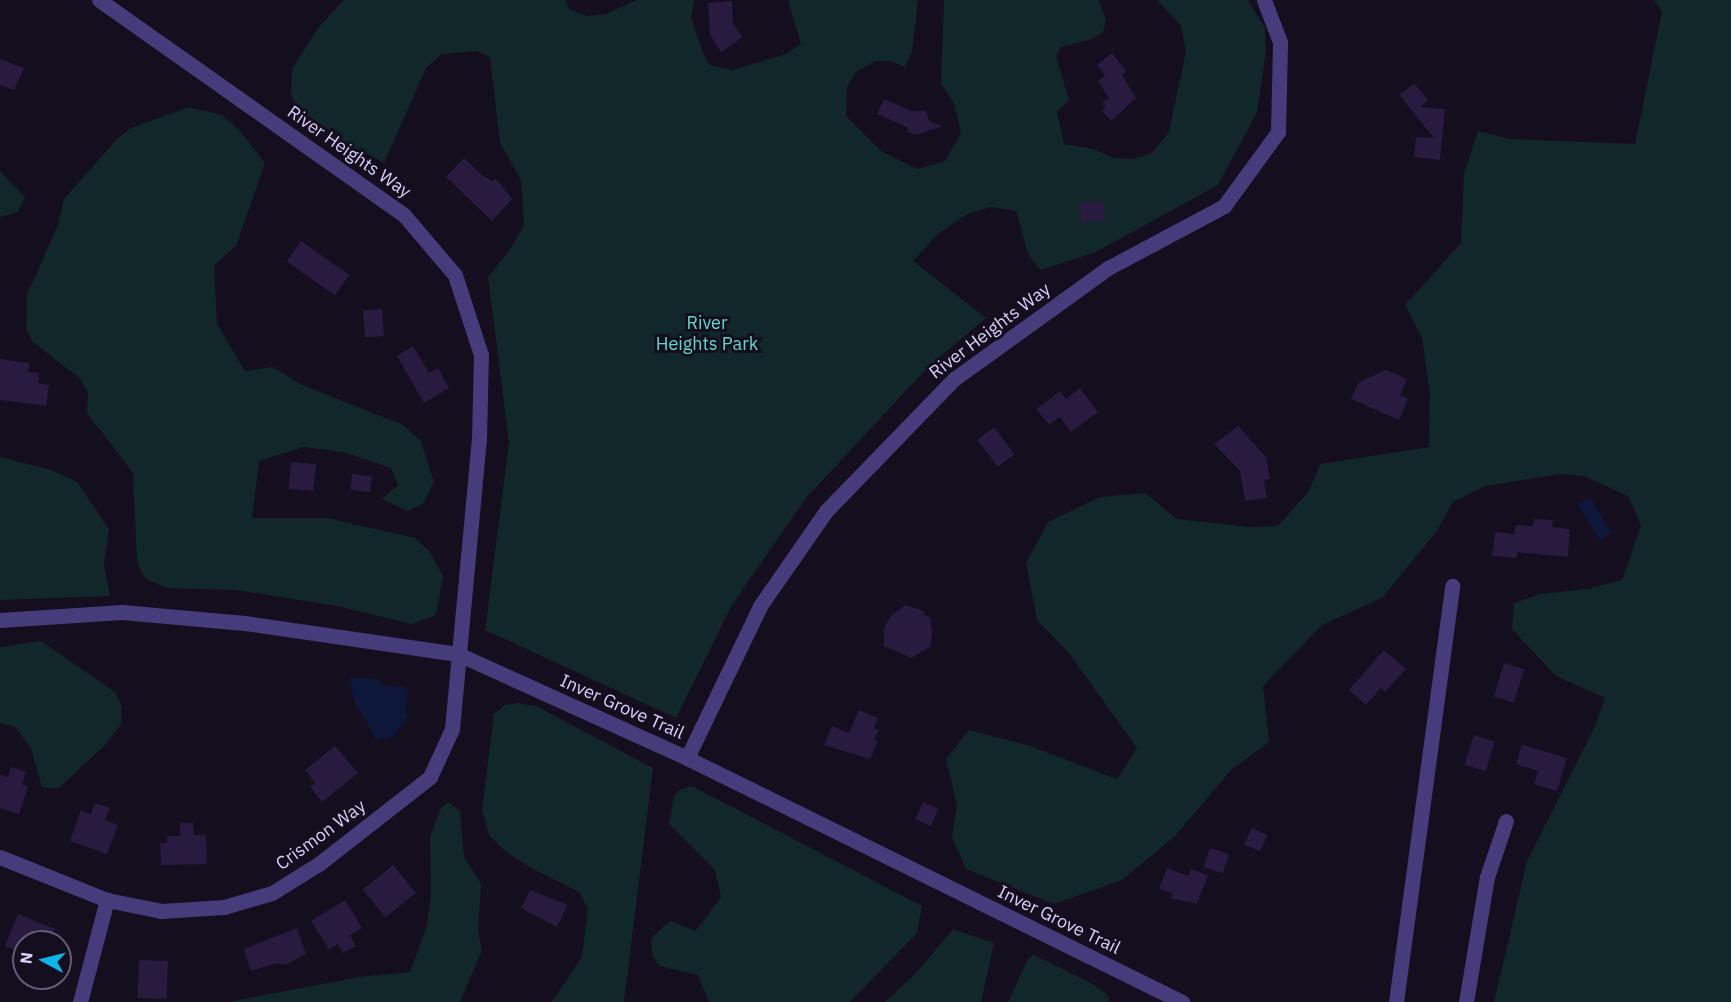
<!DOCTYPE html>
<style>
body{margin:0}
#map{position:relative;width:1731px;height:1002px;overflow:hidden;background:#140e1f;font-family:"IBM Plex Sans",sans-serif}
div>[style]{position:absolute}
.green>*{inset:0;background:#122729}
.water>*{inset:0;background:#0c173a;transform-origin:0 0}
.building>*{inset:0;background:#281b3f;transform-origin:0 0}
.minor>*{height:15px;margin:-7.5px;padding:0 7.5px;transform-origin:7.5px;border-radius:7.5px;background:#473c7b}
span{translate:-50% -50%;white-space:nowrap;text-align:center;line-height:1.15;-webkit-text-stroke:6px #140e1f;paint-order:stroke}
.street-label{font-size:18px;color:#dbd0fc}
.park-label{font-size:18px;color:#61d7ca}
.north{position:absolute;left:12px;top:930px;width:60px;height:60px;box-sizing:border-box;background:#140e1f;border:2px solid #645c77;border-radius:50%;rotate:277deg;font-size:16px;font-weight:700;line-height:24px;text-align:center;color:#dbd0fc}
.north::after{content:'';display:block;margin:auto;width:21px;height:27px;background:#0fb4e8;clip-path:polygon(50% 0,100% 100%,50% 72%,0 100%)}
</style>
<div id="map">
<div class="green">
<i style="clip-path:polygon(344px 0,566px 0,569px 9px,587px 16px,606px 14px,637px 0,694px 0,691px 18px,703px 53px,710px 65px,732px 70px,786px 54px,801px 44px,788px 0,918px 0,912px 52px,905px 67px,890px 61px,875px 61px,856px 72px,847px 87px,846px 116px,881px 151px,917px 169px,945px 161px,961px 133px,954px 103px,941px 84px,944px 0,1098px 0,1106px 19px,1103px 32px,1092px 39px,1061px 47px,1056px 56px,1069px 100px,1057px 112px,1064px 144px,1094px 149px,1113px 158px,1133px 159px,1152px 153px,1169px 132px,1186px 51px,1181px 26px,1157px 0,1248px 0,1265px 28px,1266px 51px,1257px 112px,1218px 185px,1094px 253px,1040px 270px,1028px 254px,1016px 211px,991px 207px,967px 214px,939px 233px,913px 261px,986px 318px,929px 366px,806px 498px,732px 605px,676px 718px,485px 630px,509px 442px,488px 277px,510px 250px,524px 225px,521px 180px,500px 143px,490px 57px,477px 51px,442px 54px,426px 68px,384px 163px,324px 131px,297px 110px,291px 94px,292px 69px,318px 28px)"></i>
<i style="clip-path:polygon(1654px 0,1731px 0,1731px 1002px,1494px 1002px,1527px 861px,1593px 731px,1605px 698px,1556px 676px,1512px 629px,1514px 603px,1540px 594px,1587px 589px,1622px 580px,1641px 525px,1628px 496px,1584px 476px,1561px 474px,1485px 486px,1453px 502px,1436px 532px,1382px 598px,1322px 625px,1263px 686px,1269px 742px,1231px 770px,1175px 836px,1122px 880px,1054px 904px,966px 869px,952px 838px,957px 805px,946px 759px,969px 730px,1030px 746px,1117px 779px,1137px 748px,1069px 653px,1037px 620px,1026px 563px,1048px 522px,1100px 497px,1145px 493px,1177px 519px,1250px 527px,1278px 526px,1309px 491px,1320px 464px,1429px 447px,1430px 393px,1422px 338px,1405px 305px,1461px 243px,1464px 174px,1478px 131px,1510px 139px,1635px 144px,1662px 12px)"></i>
<i style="clip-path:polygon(189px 107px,222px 115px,240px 131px,265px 163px,236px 246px,214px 265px,217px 324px,245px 371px,273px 367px,300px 384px,401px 424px,421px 441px,434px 482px,423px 504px,407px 511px,382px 499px,398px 485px,391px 468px,343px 452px,303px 447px,259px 461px,252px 518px,327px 518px,415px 538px,430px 552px,443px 576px,436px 615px,412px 624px,337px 606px,236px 590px,166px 588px,145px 578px,137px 563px,133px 473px,87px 413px,88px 392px,79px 378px,32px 341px,26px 329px,27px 295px,58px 225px,64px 199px,118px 138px,131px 128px)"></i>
<i style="clip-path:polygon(0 171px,25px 197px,18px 212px,0 217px)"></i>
<i style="clip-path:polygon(0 457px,51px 470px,77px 482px,109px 529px,104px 564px,110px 596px,0 600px)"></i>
<i style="clip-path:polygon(41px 641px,115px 692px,122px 707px,121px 724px,105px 745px,59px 788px,42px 787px,31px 748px,15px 727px,0 723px,0 647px)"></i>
<i style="clip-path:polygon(518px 703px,536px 706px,653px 768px,624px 1002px,552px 1002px,582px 957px,588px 909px,579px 892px,529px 867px,505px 851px,489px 835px,482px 809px,494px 714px,505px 705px)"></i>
<i style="clip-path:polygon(692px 786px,922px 906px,917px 933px,850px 1002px,709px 1002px,698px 975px,659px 966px,652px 955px,651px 938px,670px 921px,696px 931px,721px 897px,715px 870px,669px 824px,674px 797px,679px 790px)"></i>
<i style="clip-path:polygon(448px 802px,460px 811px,464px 857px,481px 884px,478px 932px,482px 950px,460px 1002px,228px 1002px,359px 977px,410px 972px,427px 926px,431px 893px,430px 837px,441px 808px)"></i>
<i style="clip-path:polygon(953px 929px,994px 943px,981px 1002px,885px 1002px,917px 972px)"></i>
<i style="clip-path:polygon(1034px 955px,1091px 983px,1108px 995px,1109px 1002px,1008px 1002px,1028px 959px)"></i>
</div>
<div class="water">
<i style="left:1590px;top:497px;width:42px;height:14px;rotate:59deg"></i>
<i style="clip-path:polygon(350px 678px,374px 678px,384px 685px,405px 687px,409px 696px,405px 710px,408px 715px,394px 736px,376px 740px,354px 700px)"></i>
</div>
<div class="building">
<i style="clip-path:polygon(732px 1px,733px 24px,743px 37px,721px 52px,710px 35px,708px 3px)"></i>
<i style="clip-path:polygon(1112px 53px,1126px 71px,1122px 75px,1136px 98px,1111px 121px,1102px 111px,1106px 107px,1102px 103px,1109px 98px,1098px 81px,1105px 75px,1097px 65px)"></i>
<i style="clip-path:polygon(0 59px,24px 68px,14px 90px,0 85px)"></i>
<i style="clip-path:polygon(1414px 83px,1428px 100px,1420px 107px,1445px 109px,1440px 160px,1414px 157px,1416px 137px,1434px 138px,1399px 95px)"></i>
<i style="clip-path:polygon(884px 99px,912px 111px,926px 111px,929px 121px,943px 126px,916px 135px,908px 132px,907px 127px,877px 114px)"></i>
<i style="clip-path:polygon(464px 158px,483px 176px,493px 181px,496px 178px,512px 199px,492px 221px,446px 177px)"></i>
<i style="left:1104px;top:201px;width:20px;height:24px;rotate:87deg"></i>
<i style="left:301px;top:241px;width:59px;height:25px;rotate:35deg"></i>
<i style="left:382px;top:309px;width:27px;height:19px;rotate:86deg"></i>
<i style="clip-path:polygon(413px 346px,429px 373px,438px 368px,449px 388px,424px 403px,397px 356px)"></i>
<i style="clip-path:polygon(0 359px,29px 363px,28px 372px,39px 373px,38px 383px,49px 385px,46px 406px,0 400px)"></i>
<i style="clip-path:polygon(1386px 370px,1407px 379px,1400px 395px,1408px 399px,1399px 420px,1351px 399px,1359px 382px)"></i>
<i style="clip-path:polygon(1080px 388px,1098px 412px,1071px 432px,1060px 417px,1049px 425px,1036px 409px,1060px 391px,1066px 399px)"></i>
<i style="clip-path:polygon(1238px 426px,1266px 457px,1270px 479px,1264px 480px,1267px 498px,1245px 501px,1240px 471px,1214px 444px)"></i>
<i style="left:994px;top:427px;width:34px;height:21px;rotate:53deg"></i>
<i style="left:291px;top:462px;width:25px;height:27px;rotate:5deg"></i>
<i style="left:352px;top:474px;width:20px;height:16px;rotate:6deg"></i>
<i style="clip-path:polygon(1534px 519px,1553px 520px,1552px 527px,1570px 529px,1568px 557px,1517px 552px,1517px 558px,1492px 556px,1495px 532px,1514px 534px,1516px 525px,1533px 526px)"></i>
<i style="clip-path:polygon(905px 605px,924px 611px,924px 615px,930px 617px,932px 634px,930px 647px,911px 658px,884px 646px,884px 628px,891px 616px)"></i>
<i style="clip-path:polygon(1384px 650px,1406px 669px,1385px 692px,1381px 688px,1366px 705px,1349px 690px)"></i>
<i style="left:1504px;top:663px;width:21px;height:35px;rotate:17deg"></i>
<i style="clip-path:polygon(859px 710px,878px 718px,874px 728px,879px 730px,874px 740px,878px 741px,870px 759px,824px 745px,832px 726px,849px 733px)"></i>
<i style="left:1474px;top:735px;width:22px;height:31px;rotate:18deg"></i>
<i style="clip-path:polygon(1522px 745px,1567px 758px,1557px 791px,1534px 784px,1538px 771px,1516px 764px)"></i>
<i style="clip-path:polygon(335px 746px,358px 773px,322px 802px,310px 787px,315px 783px,305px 770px)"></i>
<i style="clip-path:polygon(11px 767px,26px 772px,22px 784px,28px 787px,19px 814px,0 808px,0 775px,8px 777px)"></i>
<i style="left:923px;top:802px;width:17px;height:19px;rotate:24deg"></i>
<i style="clip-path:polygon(95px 803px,110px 808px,105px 820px,118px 825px,107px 854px,70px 841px,81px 810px,91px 814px)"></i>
<i style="clip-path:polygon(180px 823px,193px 823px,194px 835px,206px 835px,207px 864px,161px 865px,160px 843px,167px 843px,167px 836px,180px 836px)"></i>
<i style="left:1252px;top:828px;width:17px;height:18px;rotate:25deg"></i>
<i style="left:1210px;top:848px;width:20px;height:20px;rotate:18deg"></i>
<i style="left:393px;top:865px;width:36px;height:39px;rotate:51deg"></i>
<i style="clip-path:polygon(1167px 868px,1188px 876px,1191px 869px,1208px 875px,1197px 904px,1170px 898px,1172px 893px,1159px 889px)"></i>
<i style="clip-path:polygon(530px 890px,568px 905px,557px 927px,521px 908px)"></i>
<i style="clip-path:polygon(345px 900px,362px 928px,350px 935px,356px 946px,343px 953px,338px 944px,329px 949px,311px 921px)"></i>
<i style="clip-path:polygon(18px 914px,55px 929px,49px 942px,24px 942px,24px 953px,5px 946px)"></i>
<i style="clip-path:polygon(297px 928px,306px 954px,285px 965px,277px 963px,251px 971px,244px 949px)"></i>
<i style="left:139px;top:960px;width:29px;height:38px;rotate:2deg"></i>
</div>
<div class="minor">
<i style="left:0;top:620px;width:122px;rotate:-3.8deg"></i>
<i style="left:122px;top:612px;width:123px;rotate:5.1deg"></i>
<i style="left:245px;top:623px;width:215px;rotate:8.3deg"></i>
<i style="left:458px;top:654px;width:252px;rotate:24.4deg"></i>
<i style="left:687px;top:758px;width:552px;rotate:26.24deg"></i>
<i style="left:687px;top:758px;width:169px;rotate:-64.3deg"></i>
<i style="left:760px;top:606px;width:116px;rotate:-55.2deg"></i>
<i style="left:826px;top:511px;width:184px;rotate:-45.9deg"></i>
<i style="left:954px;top:379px;width:190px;rotate:-35.8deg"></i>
<i style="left:1108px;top:268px;width:132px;rotate:-28.1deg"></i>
<i style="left:1224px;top:206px;width:92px;rotate:-53.9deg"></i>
<i style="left:1278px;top:132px;width:90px;rotate:-88.7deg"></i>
<i style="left:1280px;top:42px;width:45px;rotate:-110.9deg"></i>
<i style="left:0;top:857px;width:115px;rotate:21.9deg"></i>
<i style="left:107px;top:900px;width:55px;rotate:11.5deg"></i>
<i style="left:161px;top:911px;width:63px;rotate:-3.6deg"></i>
<i style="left:224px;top:907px;width:50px;rotate:-16.3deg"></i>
<i style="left:272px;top:893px;width:57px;rotate:-32deg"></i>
<i style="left:320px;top:863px;width:140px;rotate:-38deg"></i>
<i style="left:430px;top:777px;width:53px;rotate:-65.4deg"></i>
<i style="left:452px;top:729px;width:290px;rotate:-84.7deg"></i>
<i style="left:479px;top:440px;width:85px;rotate:-88.7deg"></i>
<i style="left:481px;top:355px;width:84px;rotate:-108deg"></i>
<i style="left:455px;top:275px;width:79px;rotate:-130.4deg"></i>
<i style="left:404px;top:215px;width:373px;rotate:-144.8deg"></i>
<i style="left:80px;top:1002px;width:106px;rotate:-75.2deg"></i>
<i style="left:1396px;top:1002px;width:420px;rotate:-82.3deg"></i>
<i style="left:1466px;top:1002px;width:127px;rotate:-80.5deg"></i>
<i style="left:1487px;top:877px;width:59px;rotate:-71.3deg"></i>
</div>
<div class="street-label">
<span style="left:349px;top:152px;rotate:35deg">River Heights Way</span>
<span style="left:990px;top:331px;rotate:-37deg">River Heights Way</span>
<span style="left:622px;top:707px;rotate:24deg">Inver Grove Trail</span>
<span style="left:321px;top:835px;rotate:-36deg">Crismon Way</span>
<span style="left:1059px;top:920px;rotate:26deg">Inver Grove Trail</span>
</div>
<div class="park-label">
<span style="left:707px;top:334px">River<br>Heights Park</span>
</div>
<div class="north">N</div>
</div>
